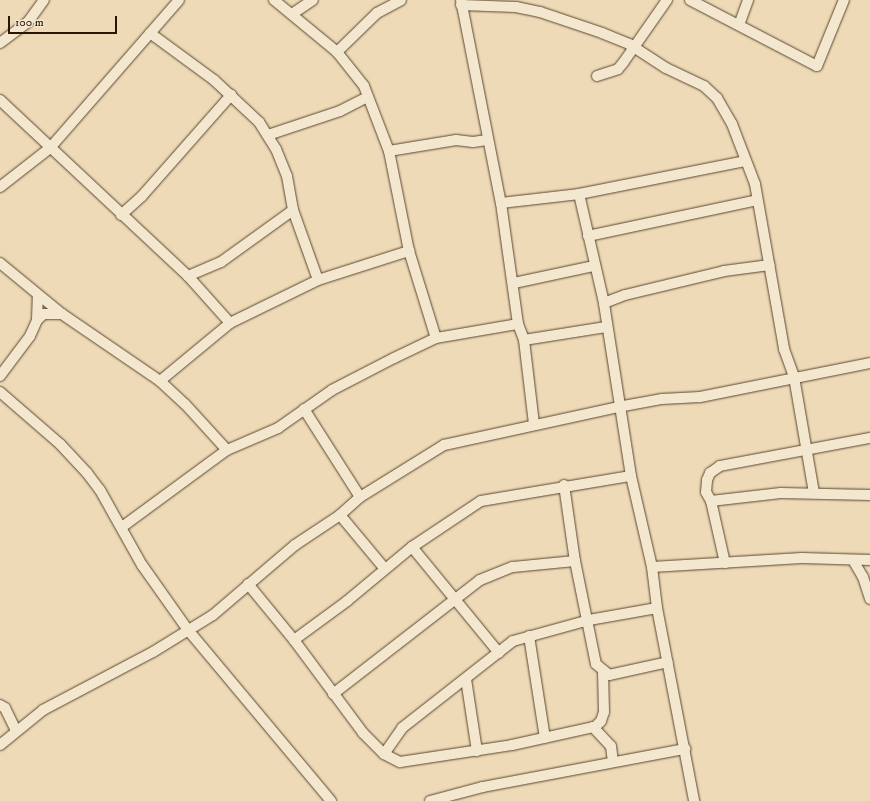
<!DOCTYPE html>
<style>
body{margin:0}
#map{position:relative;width:870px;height:801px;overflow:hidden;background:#eedab7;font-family:"IM FELL DW Pica",serif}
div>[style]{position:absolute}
.roads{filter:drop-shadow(0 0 1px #5a472e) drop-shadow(0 0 1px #5a472e)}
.minor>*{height:10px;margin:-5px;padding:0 5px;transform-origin:5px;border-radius:5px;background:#f4e7d0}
span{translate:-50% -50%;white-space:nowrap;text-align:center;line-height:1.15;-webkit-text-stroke:3px #f4e7d0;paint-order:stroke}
.scale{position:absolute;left:8px;top:16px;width:109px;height:18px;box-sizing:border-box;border:2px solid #291600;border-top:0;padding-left:5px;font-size:12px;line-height:14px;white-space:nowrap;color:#291600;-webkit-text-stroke:3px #f4e7d0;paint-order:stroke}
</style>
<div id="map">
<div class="roads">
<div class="minor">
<i style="left:274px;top:0;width:82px;rotate:39.5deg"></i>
<i style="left:337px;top:52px;width:43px;rotate:51.5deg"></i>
<i style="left:364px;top:86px;width:70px;rotate:69deg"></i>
<i style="left:389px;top:151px;width:102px;rotate:78.7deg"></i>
<i style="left:409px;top:251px;width:91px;rotate:72.8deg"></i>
<i style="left:461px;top:0;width:207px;rotate:78.9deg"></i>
<i style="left:501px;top:203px;width:122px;rotate:82deg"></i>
<i style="left:518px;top:324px;width:17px;rotate:69deg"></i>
<i style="left:524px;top:340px;width:85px;rotate:83.2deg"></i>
<i style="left:690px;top:0;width:143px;rotate:27.5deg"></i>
<i style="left:817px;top:66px;width:71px;rotate:-67.8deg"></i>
<i style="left:461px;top:5px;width:55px;rotate:2.1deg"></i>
<i style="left:516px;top:7px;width:25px;rotate:12deg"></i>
<i style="left:540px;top:12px;width:65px;rotate:18.7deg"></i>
<i style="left:602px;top:33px;width:29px;rotate:22deg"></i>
<i style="left:629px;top:44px;width:44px;rotate:33deg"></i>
<i style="left:666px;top:68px;width:42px;rotate:25.3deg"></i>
<i style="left:704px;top:86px;width:18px;rotate:43deg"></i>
<i style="left:717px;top:98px;width:30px;rotate:60deg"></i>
<i style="left:732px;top:124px;width:64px;rotate:69deg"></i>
<i style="left:755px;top:184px;width:168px;rotate:80deg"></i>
<i style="left:784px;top:349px;width:30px;rotate:70deg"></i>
<i style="left:794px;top:377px;width:118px;rotate:80.2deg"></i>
<i style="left:292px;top:14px;width:25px;rotate:-34deg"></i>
<i style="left:739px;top:25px;width:27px;rotate:-70deg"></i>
<i style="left:150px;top:33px;width:79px;rotate:36.3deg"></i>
<i style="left:214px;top:80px;width:62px;rotate:43deg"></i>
<i style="left:259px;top:122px;width:32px;rotate:58deg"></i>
<i style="left:276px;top:149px;width:29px;rotate:68deg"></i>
<i style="left:287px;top:176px;width:35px;rotate:80deg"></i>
<i style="left:293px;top:210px;width:74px;rotate:70.3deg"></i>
<i style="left:0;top:43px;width:35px;rotate:-37deg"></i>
<i style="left:28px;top:22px;width:27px;rotate:-54deg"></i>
<i style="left:337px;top:52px;width:56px;rotate:-44.3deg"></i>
<i style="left:377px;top:13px;width:27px;rotate:-28deg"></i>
<i style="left:597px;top:76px;width:22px;rotate:-18deg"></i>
<i style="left:618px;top:69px;width:8px;rotate:-50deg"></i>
<i style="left:623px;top:63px;width:77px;rotate:-55.1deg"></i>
<i style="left:0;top:100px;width:258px;rotate:43.1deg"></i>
<i style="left:188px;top:276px;width:63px;rotate:48.2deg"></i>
<i style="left:268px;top:135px;width:76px;rotate:-18.4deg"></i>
<i style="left:340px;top:111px;width:30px;rotate:-27deg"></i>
<i style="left:389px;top:151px;width:68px;rotate:-9.3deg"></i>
<i style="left:456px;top:140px;width:17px;rotate:7deg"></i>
<i style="left:473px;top:142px;width:14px;rotate:-8deg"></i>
<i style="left:0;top:187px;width:63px;rotate:-38deg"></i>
<i style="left:50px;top:148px;width:196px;rotate:-48.9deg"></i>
<i style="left:501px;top:203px;width:79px;rotate:-6.6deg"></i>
<i style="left:579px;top:194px;width:169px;rotate:-11.2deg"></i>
<i style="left:121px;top:215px;width:28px;rotate:-42deg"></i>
<i style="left:142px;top:196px;width:135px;rotate:-48.6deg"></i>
<i style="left:588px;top:236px;width:173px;rotate:-12deg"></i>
<i style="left:0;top:263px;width:80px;rotate:39.4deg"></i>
<i style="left:62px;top:314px;width:119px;rotate:34.4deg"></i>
<i style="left:160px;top:381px;width:34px;rotate:43deg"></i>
<i style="left:185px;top:404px;width:62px;rotate:47.6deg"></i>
<i style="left:188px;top:276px;width:36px;rotate:-23deg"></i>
<i style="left:221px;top:262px;width:89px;rotate:-35.8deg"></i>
<i style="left:514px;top:283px;width:82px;rotate:-12deg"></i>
<i style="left:604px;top:303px;width:22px;rotate:-21deg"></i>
<i style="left:625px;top:295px;width:102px;rotate:-13.6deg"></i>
<i style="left:724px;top:271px;width:46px;rotate:-7.4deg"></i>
<i style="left:37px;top:320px;width:9px;rotate:-41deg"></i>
<i style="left:44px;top:314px;width:18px"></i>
<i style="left:524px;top:340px;width:83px;rotate:-9deg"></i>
<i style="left:0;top:376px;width:50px;rotate:-53.1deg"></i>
<i style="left:30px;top:336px;width:17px;rotate:-66deg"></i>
<i style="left:37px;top:320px;width:25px;rotate:-88deg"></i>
<i style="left:160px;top:381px;width:91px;rotate:-39.6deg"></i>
<i style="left:230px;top:323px;width:98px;rotate:-26deg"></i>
<i style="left:318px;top:280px;width:96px;rotate:-17.7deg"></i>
<i style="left:0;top:392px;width:79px;rotate:40.9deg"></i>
<i style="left:60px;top:444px;width:40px;rotate:47deg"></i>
<i style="left:87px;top:473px;width:21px;rotate:53deg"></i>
<i style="left:100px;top:490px;width:86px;rotate:60.8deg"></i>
<i style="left:142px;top:565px;width:80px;rotate:54.7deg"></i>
<i style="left:188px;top:630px;width:223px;rotate:50.1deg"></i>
<i style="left:304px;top:409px;width:104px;rotate:57.5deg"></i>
<i style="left:631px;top:476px;width:93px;rotate:77deg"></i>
<i style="left:652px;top:567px;width:41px;rotate:83deg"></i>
<i style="left:657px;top:608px;width:197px;rotate:79.1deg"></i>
<i style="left:564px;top:485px;width:77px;rotate:81.8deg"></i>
<i style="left:575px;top:561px;width:105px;rotate:78.5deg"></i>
<i style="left:596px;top:664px;width:17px;rotate:40deg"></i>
<i style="left:609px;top:675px;width:60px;rotate:-12.4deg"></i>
<i style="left:711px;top:501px;width:70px;rotate:-6.5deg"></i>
<i style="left:781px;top:493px;width:89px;rotate:1.3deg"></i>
<i style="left:340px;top:515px;width:70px;rotate:50.2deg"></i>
<i style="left:122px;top:527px;width:130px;rotate:-36.3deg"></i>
<i style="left:227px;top:450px;width:56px;rotate:-23.3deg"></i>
<i style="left:278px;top:428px;width:66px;rotate:-35.1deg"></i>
<i style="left:332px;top:390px;width:70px;rotate:-27.3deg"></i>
<i style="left:394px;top:358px;width:47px;rotate:-25.5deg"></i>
<i style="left:436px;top:338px;width:83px;rotate:-9.7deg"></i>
<i style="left:412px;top:547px;width:137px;rotate:50.6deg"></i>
<i style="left:853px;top:560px;width:20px;rotate:60deg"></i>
<i style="left:863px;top:577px;width:23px;rotate:72deg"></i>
<i style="left:725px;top:563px;width:64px;rotate:-102.7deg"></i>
<i style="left:711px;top:501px;width:10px;rotate:-119deg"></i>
<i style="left:706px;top:492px;width:12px;rotate:-85deg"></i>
<i style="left:707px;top:480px;width:8px;rotate:-67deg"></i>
<i style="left:710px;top:473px;width:12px;rotate:-35deg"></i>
<i style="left:720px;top:466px;width:153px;rotate:-10.6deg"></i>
<i style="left:652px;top:567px;width:150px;rotate:-3.4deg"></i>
<i style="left:802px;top:558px;width:68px;rotate:1.7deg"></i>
<i style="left:248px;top:584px;width:72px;rotate:50.6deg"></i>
<i style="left:294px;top:640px;width:116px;rotate:53.4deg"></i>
<i style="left:363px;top:733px;width:30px;rotate:45deg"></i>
<i style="left:384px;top:754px;width:18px;rotate:27deg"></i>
<i style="left:400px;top:762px;width:113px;rotate:-8.6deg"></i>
<i style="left:512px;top:745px;width:83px;rotate:-12.5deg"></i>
<i style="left:593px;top:727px;width:26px;rotate:47deg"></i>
<i style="left:611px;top:746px;width:16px;rotate:83deg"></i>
<i style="left:529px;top:636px;width:103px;rotate:81.1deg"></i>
<i style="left:294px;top:640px;width:66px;rotate:-36.3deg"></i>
<i style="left:347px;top:601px;width:85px;rotate:-39.7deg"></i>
<i style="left:412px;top:547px;width:83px;rotate:-33.7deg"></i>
<i style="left:481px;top:501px;width:152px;rotate:-9.5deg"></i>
<i style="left:631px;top:476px;width:175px;rotate:-98.9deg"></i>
<i style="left:604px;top:303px;width:112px;rotate:-102.9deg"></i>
<i style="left:466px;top:679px;width:73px;rotate:81.3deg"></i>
<i style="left:333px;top:694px;width:186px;rotate:-37.8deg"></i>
<i style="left:480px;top:580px;width:35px;rotate:-22deg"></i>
<i style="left:513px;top:567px;width:62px;rotate:-5.5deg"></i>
<i style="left:0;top:705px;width:6px;rotate:31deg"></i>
<i style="left:5px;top:708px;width:25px;rotate:64deg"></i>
<i style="left:595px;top:727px;width:8px;rotate:-45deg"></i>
<i style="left:601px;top:721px;width:9px;rotate:-72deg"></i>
<i style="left:604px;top:712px;width:41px;rotate:-91.4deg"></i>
<i style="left:0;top:745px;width:55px;rotate:-39.1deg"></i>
<i style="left:43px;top:710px;width:124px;rotate:-27.8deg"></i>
<i style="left:153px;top:652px;width:70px;rotate:-31.7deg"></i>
<i style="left:213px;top:615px;width:108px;rotate:-40.5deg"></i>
<i style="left:295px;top:545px;width:54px;rotate:-33.7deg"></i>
<i style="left:340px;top:515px;width:27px;rotate:-42deg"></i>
<i style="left:360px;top:497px;width:99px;rotate:-31.8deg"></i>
<i style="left:444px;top:445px;width:178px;rotate:-12.3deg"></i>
<i style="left:618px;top:407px;width:45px;rotate:-10.3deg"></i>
<i style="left:662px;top:399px;width:38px;rotate:-3deg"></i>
<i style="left:700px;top:397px;width:173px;rotate:-11.3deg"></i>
<i style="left:384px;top:754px;width:32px;rotate:-55deg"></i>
<i style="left:402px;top:728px;width:141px;rotate:-38.1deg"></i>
<i style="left:513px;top:641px;width:79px;rotate:-15.4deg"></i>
<i style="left:589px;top:620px;width:69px;rotate:-10deg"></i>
<i style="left:430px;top:801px;width:55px;rotate:-14.8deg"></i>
<i style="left:483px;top:787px;width:206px;rotate:-10.7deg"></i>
</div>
</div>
<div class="scale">100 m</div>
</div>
